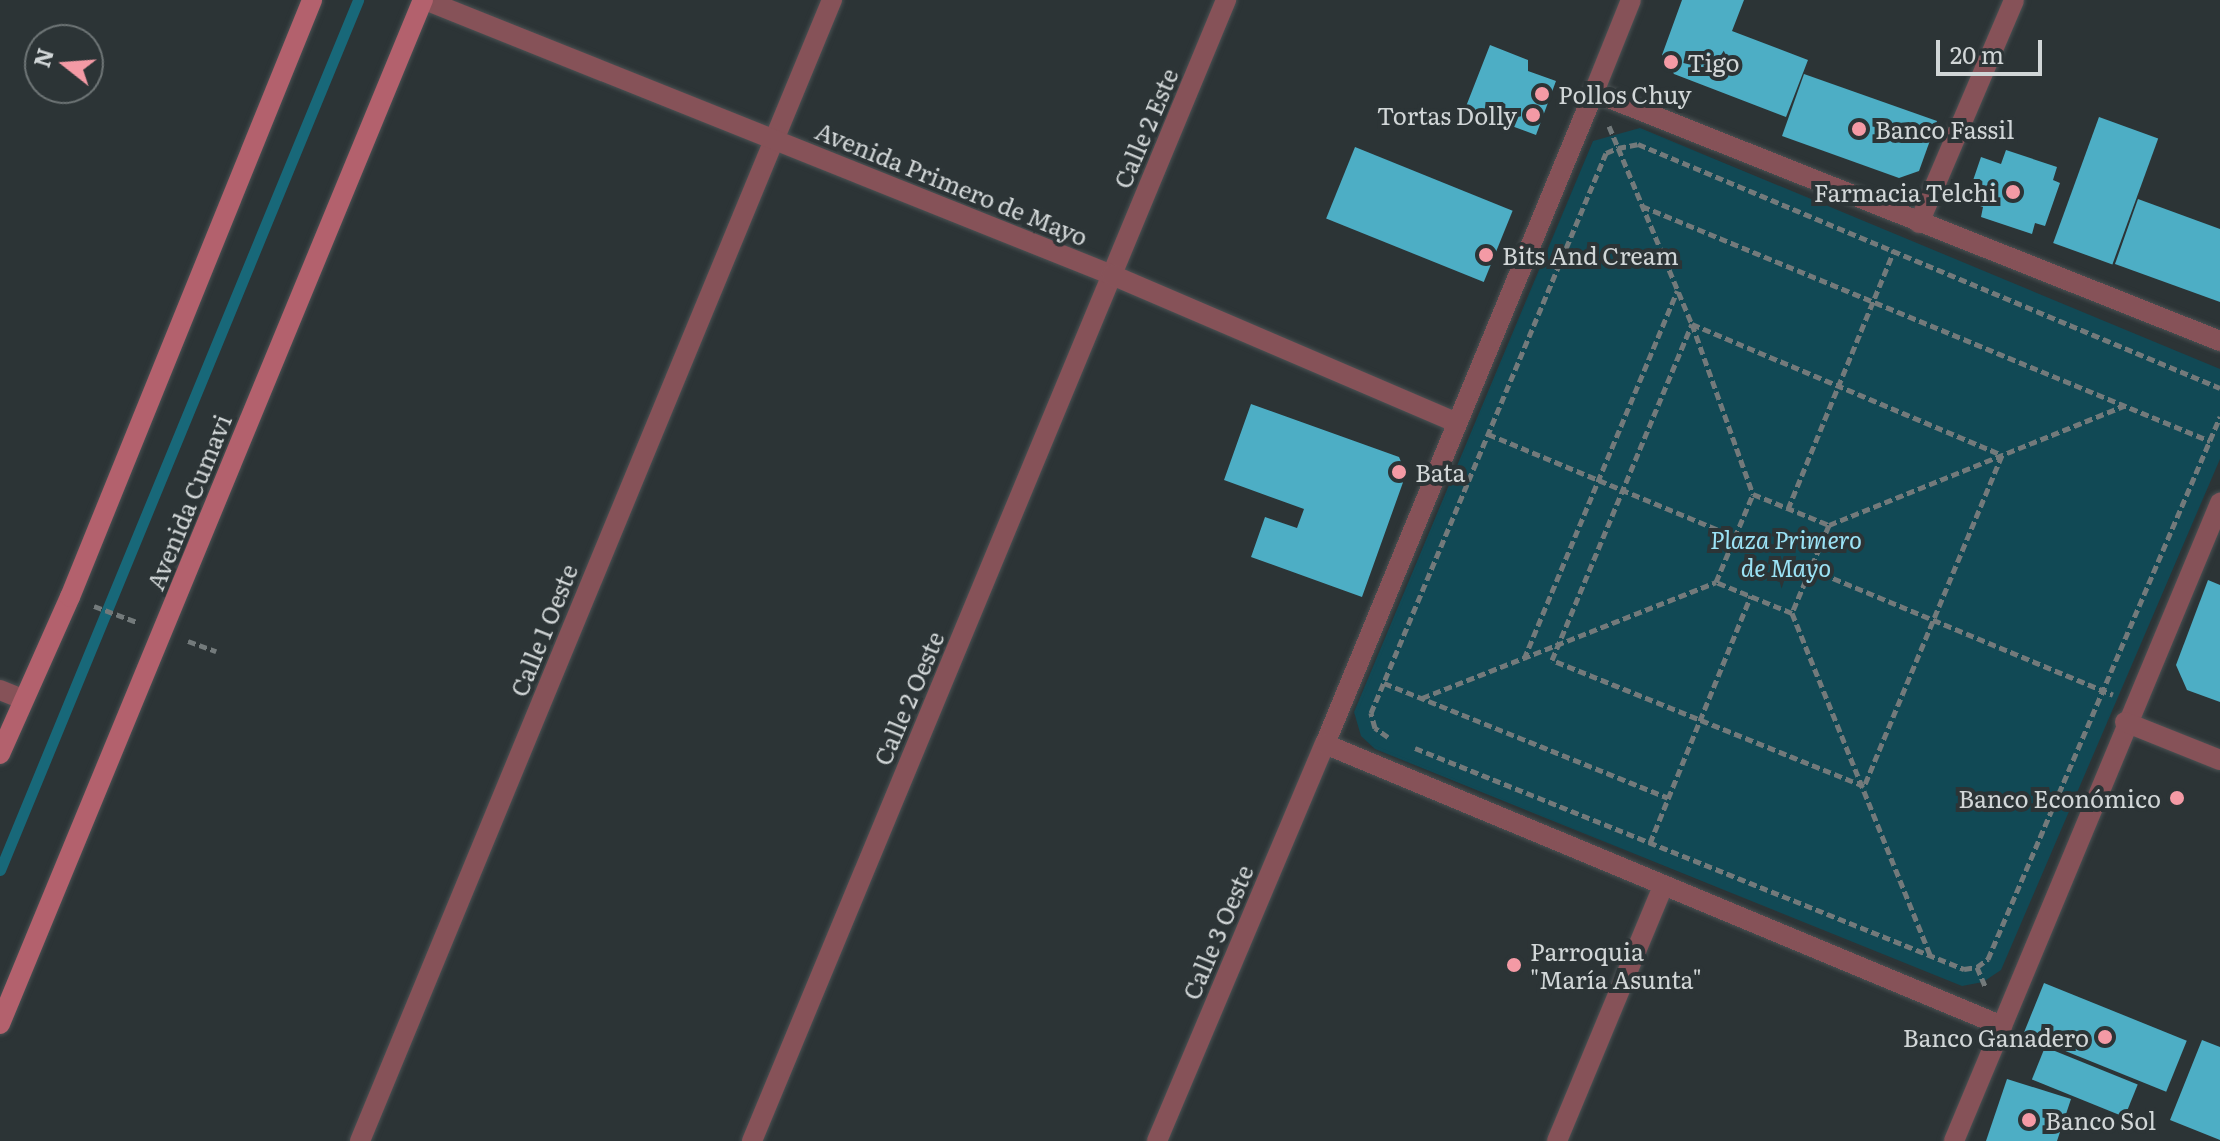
<!DOCTYPE html>
<meta charset="utf-8">
<style>
body{margin:0}
#map{position:relative;width:2220px;height:1141px;overflow:hidden;background:#2c3436;font-family:Literata,serif}
div>[style]{position:absolute}
.green>*{inset:0;background:#114955}
.stream>*{height:11px;margin:-5.5px;padding:0 5.5px;transform-origin:5.5px;border-radius:5.5px;background:#186879}
.building>*{inset:0;background:#4daec5;transform-origin:0 0}
.path>*{height:5px;margin-top:-2.5px;transform-origin:0;background:repeating-linear-gradient(90deg,#737a7b 0 8px,transparent 0 12px)}
.roads{filter:drop-shadow(0 0 2px #4a5153) drop-shadow(0 0 2px #4a5153)}
.minor>*{height:20px;margin:-10px;padding:0 10px;transform-origin:10px;border-radius:10px;background:#865258}
.tertiary>*{height:20px;margin:-10px;padding:0 10px;transform-origin:10px;border-radius:10px;background:#865258}
.secondary>*{height:20px;margin:-10px;padding:0 10px;transform-origin:10px;border-radius:10px;background:#b3616d}
.dots>*{width:22px;height:22px;translate:-50% -50%;box-sizing:border-box;border:4px solid #2c3436;border-radius:50%}
span{translate:-50% -50%;white-space:nowrap;text-align:center;line-height:1.15;-webkit-text-stroke:8px #2c3436;paint-order:stroke}
.poi-label{font-size:24px;color:#d1d6d7}
.left{translate:0 -50%;text-align:left}
.right{translate:-100% -50%;text-align:right}
.street-label{font-size:24px;color:#d1d6d7}
.park-label{font-size:24px;color:#9be2f5;font-style:italic}
.north{position:absolute;left:24px;top:24px;width:80px;height:80px;box-sizing:border-box;background:#2c3436;border:2px solid #6e7576;border-radius:50%;rotate:287deg;font-size:22px;font-weight:700;line-height:32px;text-align:center;color:#d1d6d7}
.north::after{content:'';display:block;margin:auto;width:28px;height:36px;background:#f49aa5;clip-path:polygon(50% 0,100% 100%,50% 72%,0 100%)}
.scale{position:absolute;left:1936px;top:40px;width:106px;height:36px;box-sizing:border-box;border:4px solid #d1d6d7;border-top:0;padding-left:10px;font-size:24px;line-height:28px;white-space:nowrap;color:#d1d6d7;-webkit-text-stroke:6px #2c3436;paint-order:stroke}
</style>
<div id="map">
<div class="green">
<i style="clip-path:polygon(1640px 128px,2220px 369px,2220px 459px,2001px 970px,1983px 982px,1962px 986px,1375px 749px,1361px 736px,1354px 712px,1593px 141px)"></i>
</div>
<div class="stream">
<i style="left:0;top:870px;width:941px;rotate:-67.63deg"></i>
</div>
<div class="building">
<i style="clip-path:polygon(1682px 0,1744px 0,1732px 31px,1808px 60px,1786px 117px,1674px 74px,1662px 55px)"></i>
<i style="clip-path:polygon(1490px 45px,1528px 60px,1528px 71px,1556px 81px,1536px 135px,1465px 109px)"></i>
<i style="clip-path:polygon(1804px 74px,1937px 121px,1919px 171px,1899px 178px,1782px 136px)"></i>
<i style="left:2099px;top:117px;width:63px;height:134px;rotate:20deg"></i>
<i style="left:1355px;top:147px;width:170px;height:77px;rotate:22deg"></i>
<i style="clip-path:polygon(2006px 150px,2057px 167px,2053px 180px,2060px 183px,2045px 226px,2035px 223px,2032px 234px,1981px 217px,1983px 207px,1966px 201px,1981px 157px,2001px 164px)"></i>
<i style="clip-path:polygon(2138px 199px,2220px 229px,2220px 302px,2115px 264px)"></i>
<i style="clip-path:polygon(1251px 404px,1399px 457px,1406px 474px,1362px 597px,1251px 557px,1265px 517px,1297px 528px,1304px 509px,1224px 480px)"></i>
<i style="clip-path:polygon(2208px 580px,2220px 585px,2220px 702px,2187px 690px,2176px 665px)"></i>
<i style="left:2044px;top:983px;width:154px;height:55px;rotate:22deg"></i>
<i style="clip-path:polygon(2202px 1040px,2220px 1047px,2220px 1140px,2170px 1120px)"></i>
<i style="left:2045px;top:1047px;width:100px;height:35px;rotate:22deg"></i>
<i style="clip-path:polygon(2007px 1079px,2071px 1099px,2057px 1141px,1986px 1141px)"></i>
</div>
<div class="path">
<i style="left:1609px;top:126px;width:215px;rotate:67.3deg"></i>
<i style="left:1692px;top:324px;width:181px;rotate:70.3deg"></i>
<i style="left:1642px;top:206px;width:615px;rotate:22.48deg"></i>
<i style="left:1692px;top:324px;width:337px;rotate:22.9deg"></i>
<i style="left:2002px;top:455px;width:359px;rotate:112.6deg"></i>
<i style="left:1864px;top:786px;width:336px;rotate:-158deg"></i>
<i style="left:1552px;top:660px;width:364px;rotate:-67.4deg"></i>
<i style="left:1488px;top:434px;width:268px;rotate:22.6deg"></i>
<i style="left:1788px;top:509px;width:280px;rotate:-67.7deg"></i>
<i style="left:1829px;top:525px;width:318px;rotate:-22deg"></i>
<i style="left:1811px;top:569px;width:327px;rotate:22.6deg"></i>
<i style="left:94px;top:606px;width:46px;rotate:20.4deg"></i>
<i style="left:1792px;top:613px;width:82px;rotate:-157.8deg"></i>
<i style="left:1716px;top:582px;width:95px;rotate:-67.2deg"></i>
<i style="left:1753px;top:494px;width:82px;rotate:22.2deg"></i>
<i style="left:1829px;top:525px;width:95px;rotate:112.8deg"></i>
<i style="left:1792px;top:613px;width:368px;rotate:68deg"></i>
<i style="left:188px;top:641px;width:30px;rotate:20deg"></i>
<i style="left:1524px;top:659px;width:399px;rotate:-67.4deg"></i>
<i style="left:1384px;top:683px;width:306px;rotate:22deg"></i>
<i style="left:1422px;top:698px;width:316px;rotate:-21.5deg"></i>
<i style="left:1388px;top:737px;width:16px;rotate:-145deg"></i>
<i style="left:1375px;top:728px;width:16px;rotate:-105deg"></i>
<i style="left:1371px;top:713px;width:607px;rotate:-67.23deg"></i>
<i style="left:1606px;top:153px;width:13px;rotate:-23deg"></i>
<i style="left:1618px;top:148px;width:20px;rotate:-11deg"></i>
<i style="left:1638px;top:144px;width:631px;rotate:22.75deg"></i>
<i style="left:1415px;top:748px;width:592px;rotate:21.93deg"></i>
<i style="left:1964px;top:969px;width:13px;rotate:-9deg"></i>
<i style="left:1977px;top:967px;width:14px;rotate:-36deg"></i>
<i style="left:1988px;top:959px;width:590px;rotate:-66.83deg"></i>
<i style="left:1650px;top:843px;width:267px;rotate:-67.8deg"></i>
<i style="left:1977px;top:967px;width:23px;rotate:67deg"></i>
</div>
<div class="roads">
<div class="minor">
<i style="left:1594px;top:92px;width:99px;rotate:-68.1deg"></i>
<i style="left:1919px;top:223px;width:242px;rotate:-66.9deg"></i>
<i style="left:0;top:690px;width:24px;rotate:22deg"></i>
<i style="left:360px;top:1141px;width:1235px;rotate:-67.53deg"></i>
<i style="left:752px;top:1141px;width:1236px;rotate:-67.44deg"></i>
<i style="left:1157px;top:1141px;width:431px;rotate:-67.1deg"></i>
<i style="left:1557px;top:1141px;width:276px;rotate:-67.4deg"></i>
<i style="left:1954px;top:1141px;width:125px;rotate:-67.3deg"></i>
</div>
<div class="tertiary">
<i style="left:425px;top:0;width:740px;rotate:21.82deg"></i>
<i style="left:1112px;top:275px;width:375px;rotate:23.2deg"></i>
<i style="left:2220px;top:341px;width:674px;rotate:-158.31deg"></i>
<i style="left:1594px;top:92px;width:705px;rotate:112.42deg"></i>
<i style="left:1325px;top:744px;width:733px;rotate:22.61deg"></i>
<i style="left:2002px;top:1026px;width:567px;rotate:-67.37deg"></i>
<i style="left:2125px;top:722px;width:102px;rotate:21.8deg"></i>
</div>
<div class="secondary">
<i style="left:0;top:754px;width:172px;rotate:-66deg"></i>
<i style="left:70px;top:597px;width:644px;rotate:-67.93deg"></i>
<i style="left:0;top:1024px;width:1108px;rotate:-67.56deg"></i>
</div>
</div>
<div class="dots">
<i style="left:1671px;top:62px;background:#f49aa5"></i>
<i style="left:1542px;top:94px;background:#f49aa5"></i>
<i style="left:1533px;top:115px;background:#f49aa5"></i>
<i style="left:1859px;top:129px;background:#f49aa5"></i>
<i style="left:2013px;top:192px;background:#f49aa5"></i>
<i style="left:1486px;top:255px;background:#f49aa5"></i>
<i style="left:1399px;top:472px;background:#f49aa5"></i>
<i style="left:2177px;top:798px;background:#f49aa5"></i>
<i style="left:1514px;top:965px;background:#f49aa5"></i>
<i style="left:2105px;top:1037px;background:#f49aa5"></i>
<i style="left:2029px;top:1120px;background:#f49aa5"></i>
</div>
<div class="poi-label">
<span class="left" style="left:1687px;top:62px">Tigo</span>
<span class="left" style="left:1558px;top:94px">Pollos Chuy</span>
<span class="right" style="left:1517px;top:115px">Tortas Dolly</span>
<span class="left" style="left:1875px;top:129px">Banco Fassil</span>
<span class="right" style="left:1997px;top:192px">Farmacia Telchi</span>
<span class="left" style="left:1502px;top:255px">Bits And Cream</span>
<span class="left" style="left:1415px;top:472px">Bata</span>
<span class="right" style="left:2161px;top:798px">Banco Económico</span>
<span class="left" style="left:1530px;top:965px">Parroquia<br>"María Asunta"</span>
<span class="right" style="left:2089px;top:1037px">Banco Ganadero</span>
<span class="left" style="left:2045px;top:1120px">Banco Sol</span>
</div>
<div class="street-label">
<span style="left:1145px;top:128px;rotate:-67deg">Calle 2 Este</span>
<span style="left:952px;top:183px;rotate:22deg">Avenida Primero de Mayo</span>
<span style="left:188px;top:502px;rotate:-68deg">Avenida Cumavi</span>
<span style="left:543px;top:630px;rotate:-68deg">Calle 1 Oeste</span>
<span style="left:908px;top:698px;rotate:-67deg">Calle 2 Oeste</span>
<span style="left:1217px;top:932px;rotate:-67deg">Calle 3 Oeste</span>
</div>
<div class="park-label">
<span style="left:1786px;top:553px">Plaza Primero<br>de Mayo</span>
</div>
<div class="north">N</div>
<div class="scale">20 m</div>
</div>
